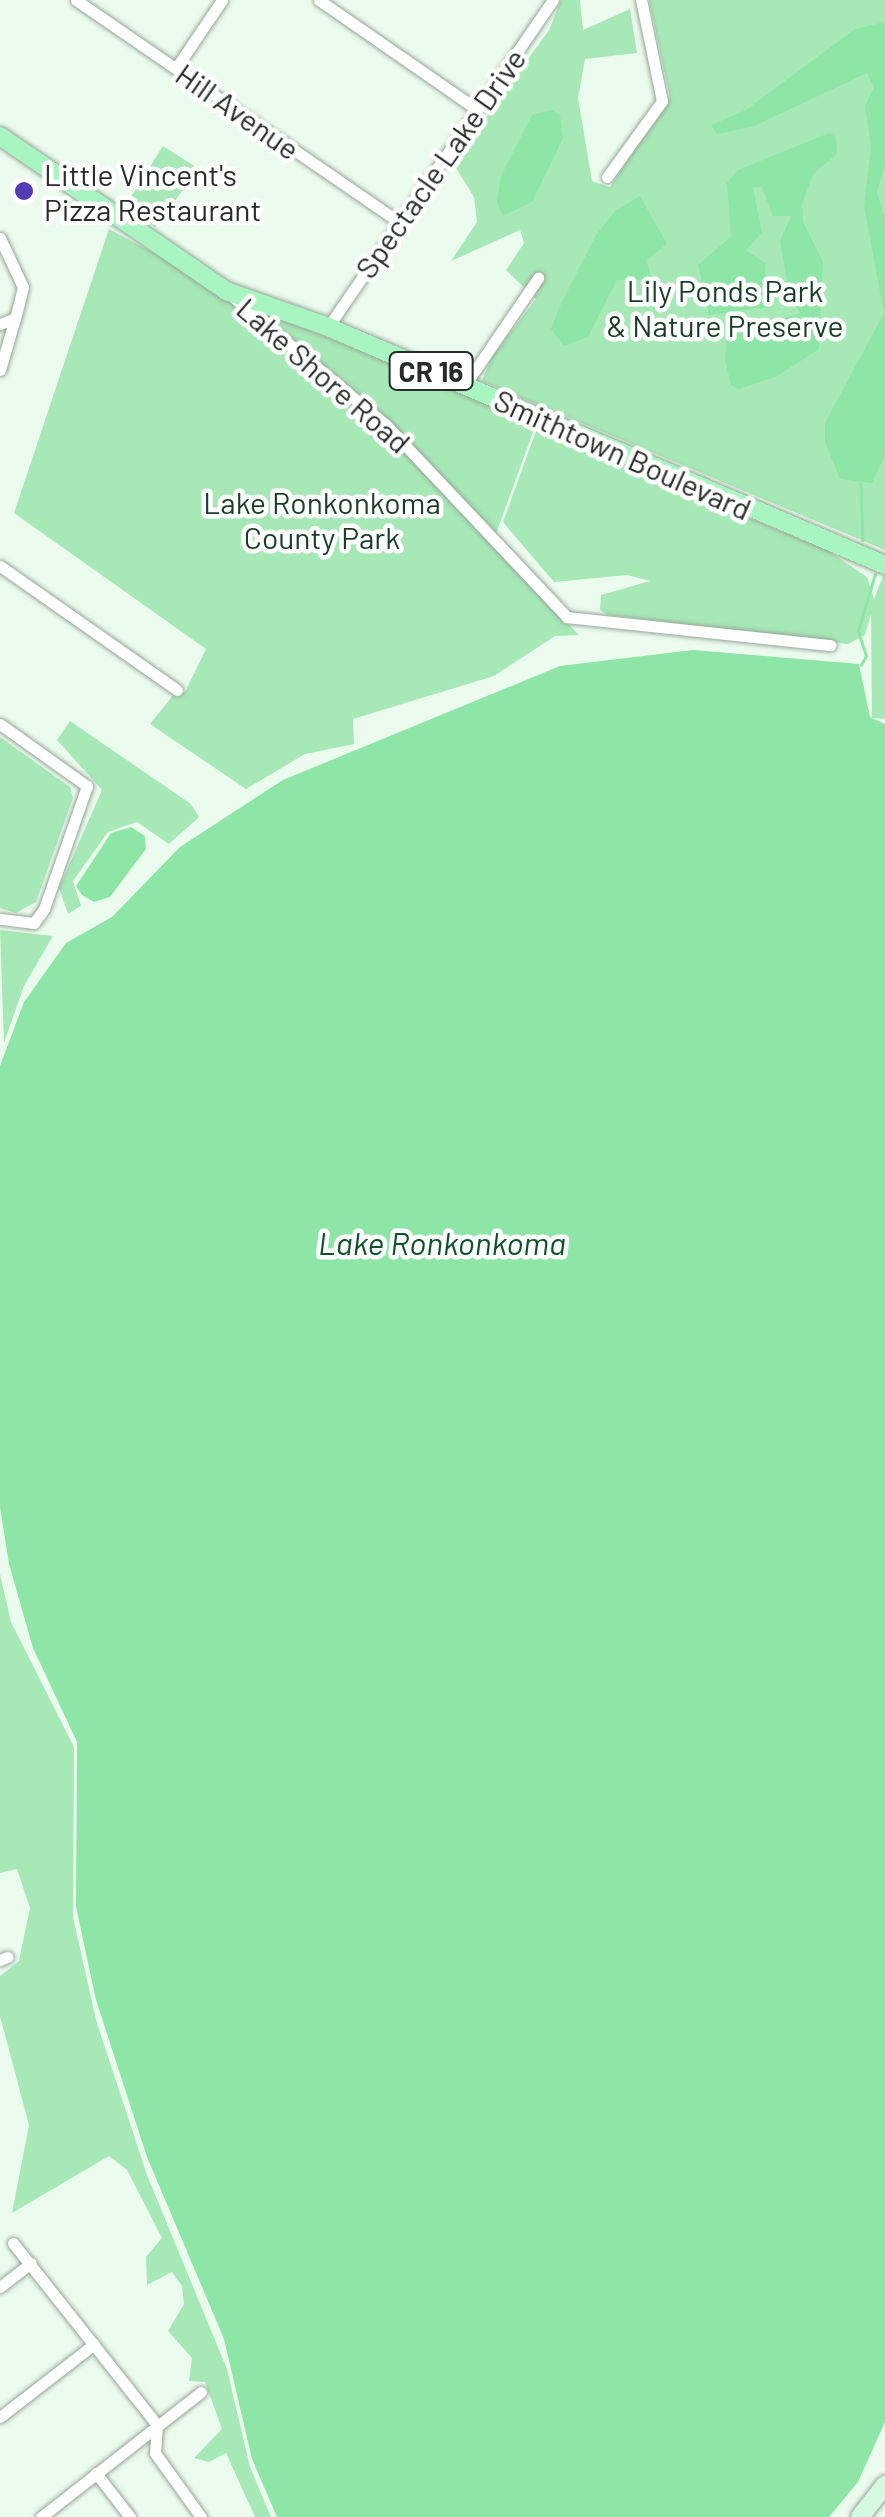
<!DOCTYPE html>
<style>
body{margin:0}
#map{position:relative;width:885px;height:2517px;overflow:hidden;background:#ebfcee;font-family:Barlow,sans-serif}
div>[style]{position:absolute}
.green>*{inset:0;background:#a7e8b7}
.water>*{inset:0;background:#8de6a6}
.stream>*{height:2.5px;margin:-1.25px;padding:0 1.25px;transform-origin:1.25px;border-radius:1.25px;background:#8de6a6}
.roads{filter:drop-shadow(0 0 2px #96a699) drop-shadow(0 0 2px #96a699)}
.street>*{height:11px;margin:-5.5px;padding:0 5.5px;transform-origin:5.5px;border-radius:5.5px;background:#fff}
.secondary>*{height:18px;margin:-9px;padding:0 9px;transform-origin:9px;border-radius:9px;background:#d4fae1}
.primary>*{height:18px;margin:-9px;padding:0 9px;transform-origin:9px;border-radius:9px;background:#a9f5c2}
.dots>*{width:28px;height:28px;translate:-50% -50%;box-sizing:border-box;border:5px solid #fff;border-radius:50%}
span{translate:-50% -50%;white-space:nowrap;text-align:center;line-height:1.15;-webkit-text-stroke:9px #fff;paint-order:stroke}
.shield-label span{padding:2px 8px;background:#fff;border:2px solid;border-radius:8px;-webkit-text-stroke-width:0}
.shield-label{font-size:28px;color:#262d27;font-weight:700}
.street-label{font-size:30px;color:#262d27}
.poi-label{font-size:30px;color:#262d27}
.left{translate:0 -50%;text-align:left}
.park-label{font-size:30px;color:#193e25}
.water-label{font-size:32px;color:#0f5129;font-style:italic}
</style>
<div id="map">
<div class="green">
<i style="clip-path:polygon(561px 0,580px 0,583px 30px,630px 9px,637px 53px,585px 59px,578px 98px,592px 181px,610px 187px,670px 97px,649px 0,885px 0,885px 550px,482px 381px,491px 358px,536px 299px,506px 270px,524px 243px,520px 230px,451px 261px,477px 222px,474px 197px,453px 163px,549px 30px)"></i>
<i style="clip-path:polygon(163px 146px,199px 169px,155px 227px,125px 206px)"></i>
<i style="clip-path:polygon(109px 229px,254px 307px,536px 424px,492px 545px,579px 635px,555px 636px,494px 676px,353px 719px,354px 744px,305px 754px,246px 789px,150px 724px,174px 694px,185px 692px,206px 649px,14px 513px)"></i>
<i style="clip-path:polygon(536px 431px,827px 550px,867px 577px,874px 599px,885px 571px,885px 719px,872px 718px,871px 614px,865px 635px,848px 644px,608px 615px,600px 610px,601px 595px,650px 581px,627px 575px,554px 582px,503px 522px)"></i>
<i style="clip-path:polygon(70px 721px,191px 804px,199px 817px,169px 844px,137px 822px,108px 832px,73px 881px,81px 906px,68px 914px,59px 888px,102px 790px,57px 740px)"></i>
<i style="clip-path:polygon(0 737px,70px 787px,73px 798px,36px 902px,16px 913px,0 908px)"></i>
<i style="clip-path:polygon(0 930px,53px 936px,24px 986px,4px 1043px)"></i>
<i style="clip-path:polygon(0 1574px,11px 1622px,74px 1747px,73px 1917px,96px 2020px,147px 2175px,227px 2369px,250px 2467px,271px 2517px,255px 2517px,226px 2453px,209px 2462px,194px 2458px,222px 2429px,205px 2382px,189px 2381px,192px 2358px,168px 2331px,184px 2304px,182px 2286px,172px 2272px,147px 2285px,146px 2257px,162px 2238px,127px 2170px,109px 2156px,12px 2213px,29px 2125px,0 2016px,0 1976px,19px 1961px,30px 1908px,17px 1869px,0 1873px)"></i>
</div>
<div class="water">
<i style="clip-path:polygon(885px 22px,885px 165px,877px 192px,885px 217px,885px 455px,872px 483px,840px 479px,825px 442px,825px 423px,884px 313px,864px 206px,871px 147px,865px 106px,874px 87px,867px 73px,754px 126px,717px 134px,711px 125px,746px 110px,855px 29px)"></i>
<i style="clip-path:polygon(551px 110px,560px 115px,563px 138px,532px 202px,503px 216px,497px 202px,501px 176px,532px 115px)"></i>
<i style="clip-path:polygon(829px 133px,836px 137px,837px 154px,813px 174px,802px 204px,803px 222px,823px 262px,819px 349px,777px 376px,739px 389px,731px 385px,725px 360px,727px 334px,801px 313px,791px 303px,780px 241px,791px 216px,773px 216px,762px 187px,753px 188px,762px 232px,746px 250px,765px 263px,769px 307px,709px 315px,698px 265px,731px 237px,727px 183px,738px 170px)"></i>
<i style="clip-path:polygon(640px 196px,667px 244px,647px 260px,651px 280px,617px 280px,588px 337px,564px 346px,551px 329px,558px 310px,596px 235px,615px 211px)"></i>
<i style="clip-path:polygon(693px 650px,859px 664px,870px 717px,885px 724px,885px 2422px,858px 2482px,829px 2517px,277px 2517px,252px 2459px,224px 2339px,147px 2157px,96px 2000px,76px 1907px,77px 1742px,33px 1648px,9px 1564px,0 1507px,0 1066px,24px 1002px,66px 943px,112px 917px,180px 847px,283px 780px,560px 666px)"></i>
<i style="clip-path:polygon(131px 827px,145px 836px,146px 849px,110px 897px,94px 902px,82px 895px,76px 886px,111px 833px)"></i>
</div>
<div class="stream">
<i style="left:861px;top:481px;width:59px;rotate:88.1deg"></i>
<i style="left:861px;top:665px;width:10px;rotate:-61deg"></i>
<i style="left:866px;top:656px;width:26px;rotate:-108deg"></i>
<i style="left:858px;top:631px;width:59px;rotate:-73.4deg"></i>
</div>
<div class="roads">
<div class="street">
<i style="left:76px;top:0;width:392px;rotate:34.5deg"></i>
<i style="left:319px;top:0;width:193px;rotate:34.7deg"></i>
<i style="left:176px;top:68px;width:82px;rotate:-55.9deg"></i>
<i style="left:607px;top:177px;width:94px;rotate:-54.1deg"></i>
<i style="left:662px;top:101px;width:103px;rotate:-101.7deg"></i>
<i style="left:0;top:238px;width:54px;rotate:64.9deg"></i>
<i style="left:23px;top:287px;width:32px;rotate:104deg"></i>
<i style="left:15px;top:318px;width:16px;rotate:158deg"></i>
<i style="left:233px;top:297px;width:199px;rotate:39.9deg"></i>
<i style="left:386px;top:425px;width:264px;rotate:46.7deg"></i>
<i style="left:567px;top:617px;width:265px;rotate:6.1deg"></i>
<i style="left:328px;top:327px;width:397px;rotate:-55.5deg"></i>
<i style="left:0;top:370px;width:54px;rotate:-73.9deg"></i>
<i style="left:465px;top:385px;width:130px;rotate:-55.7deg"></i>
<i style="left:0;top:566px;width:216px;rotate:35deg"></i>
<i style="left:0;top:724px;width:107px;rotate:35.5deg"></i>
<i style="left:87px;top:786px;width:130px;rotate:109.3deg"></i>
<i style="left:44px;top:909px;width:17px;rotate:126deg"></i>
<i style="left:34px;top:923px;width:34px;rotate:-173deg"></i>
<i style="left:0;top:1960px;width:8px;rotate:-23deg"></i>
<i style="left:13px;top:2243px;width:232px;rotate:51.6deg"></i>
<i style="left:157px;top:2425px;width:28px;rotate:94deg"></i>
<i style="left:155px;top:2453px;width:79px;rotate:54.3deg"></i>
<i style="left:0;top:2287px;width:39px;rotate:-38deg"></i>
<i style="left:0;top:2417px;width:119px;rotate:-37.8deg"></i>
<i style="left:96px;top:2473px;width:56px;rotate:52.3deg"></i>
<i style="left:41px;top:2517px;width:203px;rotate:-38deg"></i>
</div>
<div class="secondary">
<i style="left:860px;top:2517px;width:41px;rotate:-52deg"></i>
</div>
<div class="primary">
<i style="left:0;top:136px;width:274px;rotate:34.4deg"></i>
<i style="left:226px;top:291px;width:108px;rotate:19.4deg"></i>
<i style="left:328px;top:327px;width:606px;rotate:23.14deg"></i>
</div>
</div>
<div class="dots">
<i style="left:24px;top:191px;background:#543bb3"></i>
</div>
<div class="shield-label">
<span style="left:431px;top:371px">CR 16</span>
</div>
<div class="street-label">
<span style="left:238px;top:111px;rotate:35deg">Hill Avenue</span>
<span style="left:440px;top:163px;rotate:-55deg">Spectacle Lake Drive</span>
<span style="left:324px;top:375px;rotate:41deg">Lake Shore Road</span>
<span style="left:623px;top:454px;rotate:24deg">Smithtown Boulevard</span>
</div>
<div class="poi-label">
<span class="left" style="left:44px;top:191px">Little Vincent's<br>Pizza Restaurant</span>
</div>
<div class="park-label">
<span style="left:725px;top:307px">Lily Ponds Park<br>&amp; Nature Preserve</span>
<span style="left:322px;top:519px">Lake Ronkonkoma<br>County Park</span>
</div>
<div class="water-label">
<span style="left:442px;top:1242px">Lake Ronkonkoma</span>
</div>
</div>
